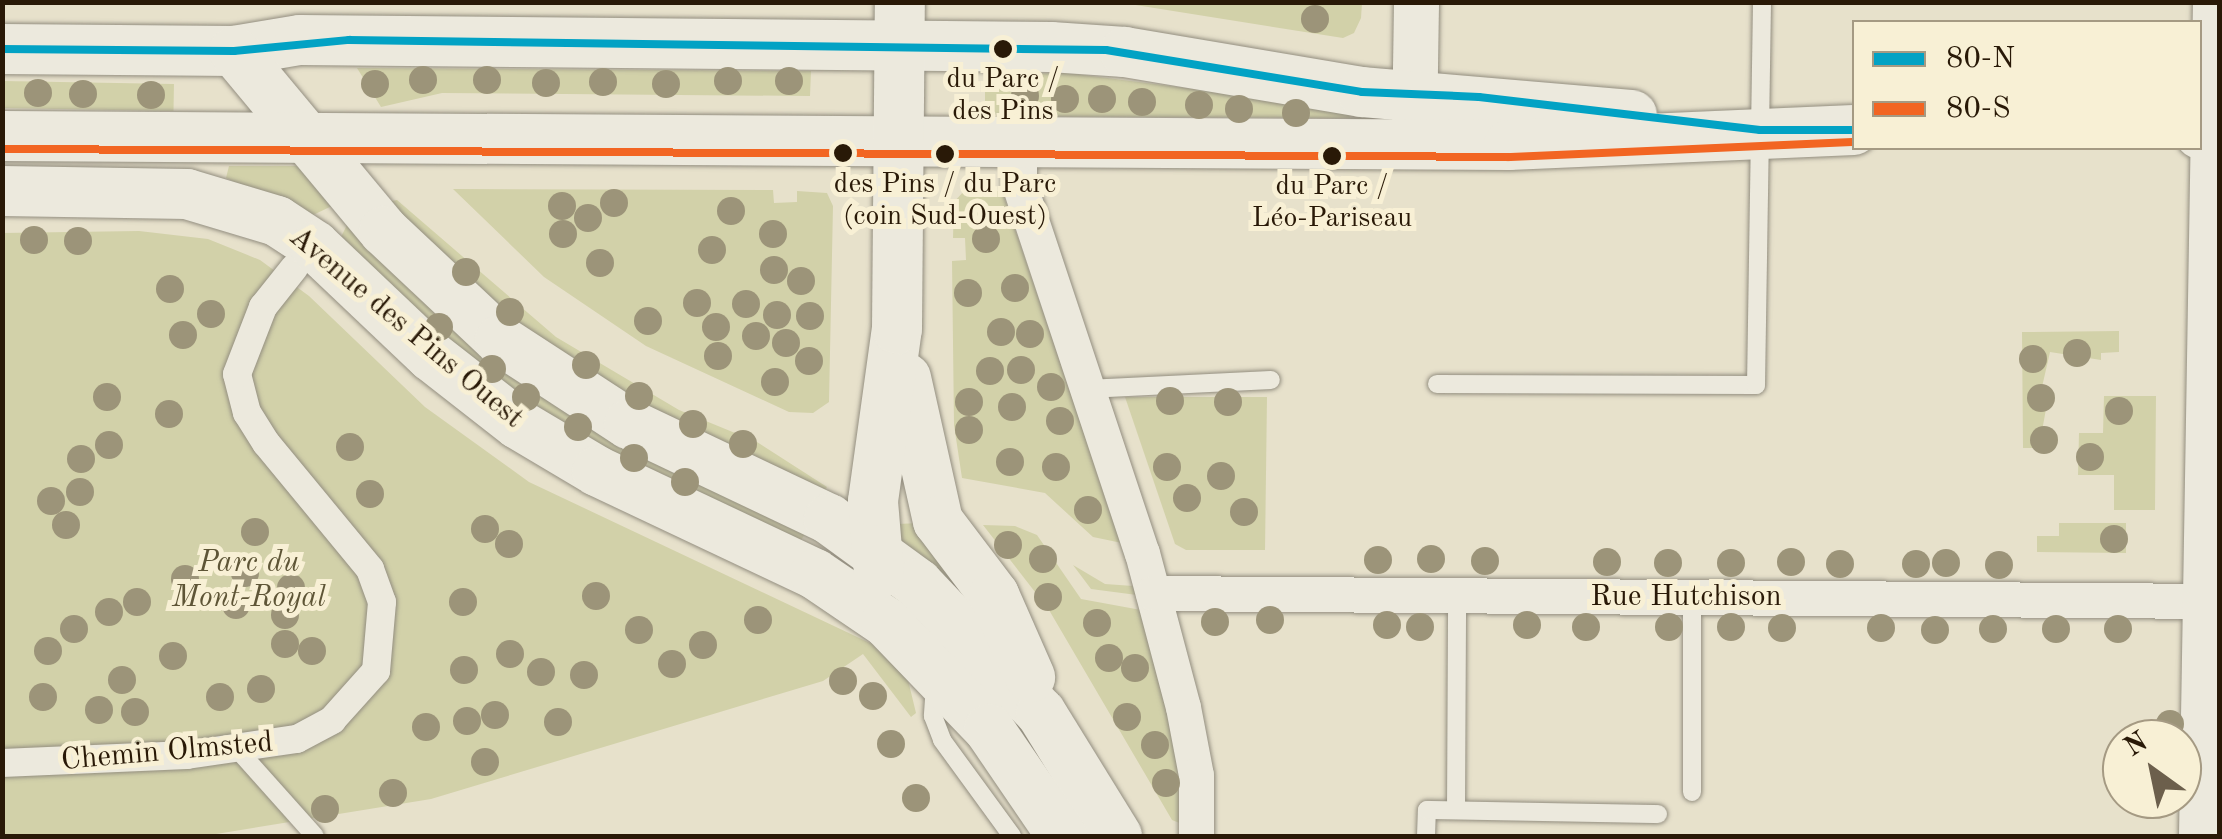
<!DOCTYPE html>
<meta charset="utf-8">
<style>
body{margin:0}
#map{position:relative;width:2222px;height:839px;overflow:hidden;background:#e7e1cb;font-family:"Old Standard TT",serif}
div>[style]{position:absolute}
.green>*{inset:0;background:#d2d1a9;transform-origin:0 0}
.roads{filter:drop-shadow(0 0 2px #938e80) drop-shadow(0 0 2px #938e80)}
.service>*{height:18px;margin:-9px;padding:0 9px;transform-origin:9px;border-radius:9px;background:#ece9dd}
.pedestrian>*{height:28px;margin:-14px;padding:0 14px;transform-origin:14px;border-radius:14px;background:#ece9dd}
.minor>*{height:35px;margin:-17.5px;padding:0 17.5px;transform-origin:17.5px;border-radius:17.5px;background:#ece9dd}
.tertiary>*{height:45px;margin:-22.5px;padding:0 22.5px;transform-origin:22.5px;border-radius:22.5px;background:#ece9dd}
.secondary>*{height:50px;margin:-25px;padding:0 25px;transform-origin:25px;border-radius:25px;background:#ece9dd}
.bus-1>*{height:8px;margin:-4px;padding:0 4px;transform-origin:4px;border-radius:4px;background:#02a2c4}
.bus-2>*{height:8px;margin:-4px;padding:0 4px;transform-origin:4px;border-radius:4px;background:#f26522}
.trees>*{width:28px;height:28px;margin:-14px;border-radius:50%;background:#9c9479}
.dots>*{width:28px;height:28px;translate:-50% -50%;box-sizing:border-box;border:5px solid #f8f0d5;border-radius:50%}
span{translate:-50% -50%;white-space:nowrap;text-align:center;line-height:1.15;-webkit-text-stroke:10px #f8f0d5;paint-order:stroke}
.bus-label{font-size:28px;color:#291907}
.street-label{font-size:30px;color:#291907}
.park-label{font-size:30px;color:#5e5536;font-style:italic}
.frame{position:absolute;inset:0;border:5px solid #291907;pointer-events:none}
.legend{position:absolute;left:1852px;top:20px;width:350px;height:130px;box-sizing:border-box;background:#f8f0d5;border:2px solid #a59a83;margin:0;padding:12px 18px;list-style:none;font-size:30px;color:#291907}
.legend li{display:flex;align-items:center;gap:20px;height:50px}
.legend b{width:50px;border:2px solid #a59a83}
.north{position:absolute;left:2102px;top:719px;width:100px;height:100px;box-sizing:border-box;background:#f8f0d5;border:2px solid #a59a83;border-radius:50%;rotate:327deg;font-size:28px;font-weight:700;line-height:40px;text-align:center;color:#291907}
.north::after{content:'';display:block;margin:auto;width:35px;height:45px;background:#6c5f4c;clip-path:polygon(50% 0,100% 100%,50% 72%,0 100%)}
</style>
<div id="map">
<div class="green">
<i style="clip-path:polygon(1123px 3px,1362px 3px,1361px 18px,1354px 33px,1343px 38px)"></i>
<i style="clip-path:polygon(357px 68px,811px 71px,810px 96px,442px 93px,381px 107px)"></i>
<i style="clip-path:polygon(1068px 73px,1350px 109px,1350px 118px,985px 116px,985px 74px)"></i>
<i style="left:3px;top:81px;width:171px;height:27px;rotate:1deg"></i>
<i style="clip-path:polygon(229px 166px,302px 166px,336px 204px,311px 216px,226px 178px)"></i>
<i style="clip-path:polygon(453px 189px,773px 190px,774px 203px,797px 202px,797px 191px,827px 193px,833px 206px,829px 402px,813px 413px,789px 412px,646px 346px,544px 277px)"></i>
<i style="clip-path:polygon(964px 191px,1002px 191px,1122px 543px,1093px 537px,1045px 493px,962px 478px,954px 425px,952px 261px,966px 260px,965px 238px,953px 238px,954px 202px)"></i>
<i style="clip-path:polygon(397px 200px,556px 337px,679px 410px,757px 442px,827px 487px,823px 493px,690px 431px,531px 338px,386px 202px)"></i>
<i style="clip-path:polygon(348px 223px,807px 530px,799px 544px,563px 428px,476px 367px,341px 237px)"></i>
<i style="clip-path:polygon(139px 231px,208px 239px,260px 260px,309px 296px,425px 407px,529px 482px,872px 644px,908px 680px,916px 713px,911px 717px,863px 654px,823px 681px,431px 799px,204px 836px,3px 836px,2px 233px)"></i>
<i style="clip-path:polygon(2119px 331px,2119px 352px,2101px 353px,2101px 360px,2050px 352px,2042px 387px,2050px 387px,2042px 431px,2050px 432px,2050px 448px,2023px 448px,2022px 332px)"></i>
<i style="clip-path:polygon(2104px 396px,2156px 396px,2155px 510px,2114px 510px,2114px 475px,2078px 475px,2079px 433px,2103px 433px)"></i>
<i style="clip-path:polygon(1125px 397px,1267px 397px,1265px 550px,1186px 550px,1175px 544px)"></i>
<i style="clip-path:polygon(920px 523px,978px 609px,899px 542px,897px 524px)"></i>
<i style="clip-path:polygon(2059px 523px,2126px 523px,2126px 553px,2037px 552px,2037px 536px,2059px 536px)"></i>
<i style="clip-path:polygon(983px 525px,1015px 526px,1037px 535px,1081px 599px,1141px 610px,1181px 770px,1182px 824px,1172px 820px,1049px 610px)"></i>
<i style="clip-path:polygon(1073px 565px,1105px 584px,1133px 586px,1137px 595px,1091px 589px)"></i>
</div>
<div class="roads">
<div class="service">
<i style="left:1437px;top:384px;width:319px;rotate:0.2deg"></i>
<i style="left:1756px;top:385px;width:383px;rotate:-89.1deg"></i>
<i style="left:1087px;top:389px;width:184px;rotate:-2.8deg"></i>
<i style="left:1692px;top:598px;width:194px;rotate:90deg"></i>
<i style="left:935px;top:685px;width:31px;rotate:94deg"></i>
<i style="left:933px;top:716px;width:26px;rotate:69deg"></i>
<i style="left:942px;top:740px;width:119px;rotate:53.9deg"></i>
<i style="left:238px;top:750px;width:115px;rotate:48.2deg"></i>
<i style="left:1456px;top:810px;width:215px;rotate:-89.7deg"></i>
<i style="left:1426px;top:836px;width:26px;rotate:-88deg"></i>
<i style="left:1427px;top:810px;width:231px;rotate:1deg"></i>
</div>
<div class="pedestrian">
<i style="left:2px;top:763px;width:185px;rotate:-2.5deg"></i>
<i style="left:187px;top:755px;width:111px;rotate:-8.3deg"></i>
<i style="left:297px;top:739px;width:40px;rotate:-28deg"></i>
<i style="left:332px;top:720px;width:66px;rotate:-48.1deg"></i>
<i style="left:376px;top:671px;width:69px;rotate:-85deg"></i>
<i style="left:382px;top:602px;width:35px;rotate:-110deg"></i>
<i style="left:370px;top:569px;width:163px;rotate:-129.5deg"></i>
<i style="left:266px;top:443px;width:36px;rotate:-122deg"></i>
<i style="left:247px;top:413px;width:40px;rotate:-104.4deg"></i>
<i style="left:237px;top:374px;width:72px;rotate:-68.8deg"></i>
<i style="left:263px;top:307px;width:50px;rotate:-51.5deg"></i>
</div>
<div class="minor">
<i style="left:1019px;top:143px;width:41px;rotate:90deg"></i>
<i style="left:1019px;top:184px;width:389px;rotate:71.6deg"></i>
<i style="left:1142px;top:553px;width:159px;rotate:75.1deg"></i>
<i style="left:1183px;top:707px;width:69px;rotate:79.2deg"></i>
<i style="left:1196px;top:775px;width:61px;rotate:90deg"></i>
<i style="left:1153px;top:593px;width:1067px;rotate:0.43deg"></i>
</div>
<div class="tertiary">
<i style="left:1414px;top:131px;width:129px;rotate:-89.1deg"></i>
<i style="left:2201px;top:836px;width:834px;rotate:-89.04deg"></i>
</div>
<div class="secondary">
<i style="left:2px;top:49px;width:232px;rotate:0.5deg"></i>
<i style="left:234px;top:51px;width:67px;rotate:-9.5deg"></i>
<i style="left:300px;top:40px;width:751px;rotate:0.53deg"></i>
<i style="left:1051px;top:47px;width:74px;rotate:3.9deg"></i>
<i style="left:1125px;top:52px;width:240px;rotate:9.6deg"></i>
<i style="left:1362px;top:92px;width:271px;rotate:4.9deg"></i>
<i style="left:234px;top:51px;width:234px;rotate:50.2deg"></i>
<i style="left:384px;top:231px;width:159px;rotate:43.2deg"></i>
<i style="left:500px;top:340px;width:154px;rotate:33.1deg"></i>
<i style="left:629px;top:424px;width:221px;rotate:25.4deg"></i>
<i style="left:829px;top:519px;width:110px;rotate:36.1deg"></i>
<i style="left:918px;top:584px;width:178px;rotate:46.4deg"></i>
<i style="left:1041px;top:713px;width:145px;rotate:58.3deg"></i>
<i style="left:2200px;top:134px;width:20px;rotate:3deg"></i>
<i style="left:2px;top:136px;width:1507px;rotate:0.34deg"></i>
<i style="left:1509px;top:145px;width:345px;rotate:-2.5deg"></i>
<i style="left:2px;top:191px;width:185px;rotate:0.9deg"></i>
<i style="left:187px;top:194px;width:94px;rotate:16.7deg"></i>
<i style="left:277px;top:221px;width:45px;rotate:33.3deg"></i>
<i style="left:315px;top:246px;width:160px;rotate:43.5deg"></i>
<i style="left:431px;top:356px;width:110px;rotate:38deg"></i>
<i style="left:518px;top:424px;width:92px;rotate:30.7deg"></i>
<i style="left:597px;top:471px;width:241px;rotate:25.3deg"></i>
<i style="left:815px;top:574px;width:86px;rotate:34.1deg"></i>
<i style="left:886px;top:622px;width:149px;rotate:46.1deg"></i>
<i style="left:989px;top:729px;width:130px;rotate:55.7deg"></i>
<i style="left:906px;top:378px;width:147px;rotate:77.4deg"></i>
<i style="left:938px;top:521px;width:93px;rotate:52.9deg"></i>
<i style="left:994px;top:595px;width:90px;rotate:66.3deg"></i>
<i style="left:879px;top:573px;width:72px;rotate:-94.8deg"></i>
<i style="left:873px;top:501px;width:174px;rotate:-82.1deg"></i>
<i style="left:897px;top:329px;width:327px;rotate:-89.5deg"></i>
</div>
</div>
<div class="bus-1">
<i style="left:2px;top:49px;width:232px;rotate:0.5deg"></i>
<i style="left:234px;top:51px;width:116px;rotate:-5.5deg"></i>
<i style="left:349px;top:40px;width:757px;rotate:0.76deg"></i>
<i style="left:1106px;top:50px;width:259px;rotate:9.3deg"></i>
<i style="left:1362px;top:92px;width:117px;rotate:2.4deg"></i>
<i style="left:1479px;top:97px;width:283px;rotate:6.7deg"></i>
<i style="left:1760px;top:130px;width:94px"></i>
</div>
<div class="bus-2">
<i style="left:2px;top:149px;width:1507px;rotate:0.3deg"></i>
<i style="left:1509px;top:157px;width:345px;rotate:-2.5deg"></i>
</div>
<div class="trees">
<i style="left:1315px;top:19px"></i>
<i style="left:423px;top:80px"></i>
<i style="left:487px;top:80px"></i>
<i style="left:728px;top:81px"></i>
<i style="left:789px;top:81px"></i>
<i style="left:603px;top:82px"></i>
<i style="left:546px;top:83px"></i>
<i style="left:375px;top:84px"></i>
<i style="left:666px;top:84px"></i>
<i style="left:38px;top:93px"></i>
<i style="left:83px;top:94px"></i>
<i style="left:151px;top:95px"></i>
<i style="left:1025px;top:96px"></i>
<i style="left:1065px;top:99px"></i>
<i style="left:1102px;top:99px"></i>
<i style="left:1142px;top:102px"></i>
<i style="left:1199px;top:105px"></i>
<i style="left:1239px;top:109px"></i>
<i style="left:1296px;top:113px"></i>
<i style="left:614px;top:203px"></i>
<i style="left:562px;top:206px"></i>
<i style="left:731px;top:211px"></i>
<i style="left:588px;top:218px"></i>
<i style="left:563px;top:234px"></i>
<i style="left:773px;top:234px"></i>
<i style="left:986px;top:239px"></i>
<i style="left:34px;top:240px"></i>
<i style="left:78px;top:241px"></i>
<i style="left:712px;top:250px"></i>
<i style="left:600px;top:263px"></i>
<i style="left:774px;top:270px"></i>
<i style="left:466px;top:272px"></i>
<i style="left:801px;top:281px"></i>
<i style="left:1015px;top:288px"></i>
<i style="left:170px;top:289px"></i>
<i style="left:968px;top:293px"></i>
<i style="left:697px;top:303px"></i>
<i style="left:746px;top:304px"></i>
<i style="left:510px;top:312px"></i>
<i style="left:211px;top:314px"></i>
<i style="left:777px;top:315px"></i>
<i style="left:810px;top:316px"></i>
<i style="left:648px;top:321px"></i>
<i style="left:439px;top:327px"></i>
<i style="left:716px;top:327px"></i>
<i style="left:1001px;top:332px"></i>
<i style="left:1030px;top:334px"></i>
<i style="left:183px;top:335px"></i>
<i style="left:756px;top:336px"></i>
<i style="left:786px;top:343px"></i>
<i style="left:2077px;top:353px"></i>
<i style="left:718px;top:356px"></i>
<i style="left:2033px;top:359px"></i>
<i style="left:809px;top:361px"></i>
<i style="left:586px;top:365px"></i>
<i style="left:492px;top:369px"></i>
<i style="left:1021px;top:370px"></i>
<i style="left:990px;top:371px"></i>
<i style="left:775px;top:382px"></i>
<i style="left:1051px;top:387px"></i>
<i style="left:639px;top:396px"></i>
<i style="left:107px;top:397px"></i>
<i style="left:526px;top:397px"></i>
<i style="left:2041px;top:398px"></i>
<i style="left:1170px;top:401px"></i>
<i style="left:969px;top:402px"></i>
<i style="left:1228px;top:402px"></i>
<i style="left:1012px;top:407px"></i>
<i style="left:2119px;top:411px"></i>
<i style="left:169px;top:414px"></i>
<i style="left:1060px;top:421px"></i>
<i style="left:693px;top:424px"></i>
<i style="left:578px;top:427px"></i>
<i style="left:969px;top:430px"></i>
<i style="left:2044px;top:440px"></i>
<i style="left:743px;top:444px"></i>
<i style="left:109px;top:445px"></i>
<i style="left:350px;top:447px"></i>
<i style="left:2090px;top:457px"></i>
<i style="left:634px;top:458px"></i>
<i style="left:81px;top:459px"></i>
<i style="left:1010px;top:462px"></i>
<i style="left:1056px;top:467px"></i>
<i style="left:1167px;top:467px"></i>
<i style="left:1221px;top:476px"></i>
<i style="left:685px;top:482px"></i>
<i style="left:80px;top:492px"></i>
<i style="left:370px;top:494px"></i>
<i style="left:1187px;top:498px"></i>
<i style="left:51px;top:501px"></i>
<i style="left:1088px;top:510px"></i>
<i style="left:1244px;top:512px"></i>
<i style="left:66px;top:525px"></i>
<i style="left:485px;top:529px"></i>
<i style="left:255px;top:532px"></i>
<i style="left:2114px;top:539px"></i>
<i style="left:509px;top:544px"></i>
<i style="left:1008px;top:545px"></i>
<i style="left:1043px;top:559px"></i>
<i style="left:1431px;top:559px"></i>
<i style="left:1378px;top:560px"></i>
<i style="left:1485px;top:561px"></i>
<i style="left:1607px;top:562px"></i>
<i style="left:1791px;top:562px"></i>
<i style="left:1668px;top:563px"></i>
<i style="left:1731px;top:563px"></i>
<i style="left:1946px;top:563px"></i>
<i style="left:1840px;top:564px"></i>
<i style="left:1916px;top:564px"></i>
<i style="left:1999px;top:565px"></i>
<i style="left:245px;top:573px"></i>
<i style="left:185px;top:579px"></i>
<i style="left:291px;top:588px"></i>
<i style="left:596px;top:596px"></i>
<i style="left:1048px;top:597px"></i>
<i style="left:137px;top:602px"></i>
<i style="left:463px;top:602px"></i>
<i style="left:236px;top:605px"></i>
<i style="left:109px;top:612px"></i>
<i style="left:285px;top:615px"></i>
<i style="left:758px;top:620px"></i>
<i style="left:1270px;top:620px"></i>
<i style="left:1215px;top:622px"></i>
<i style="left:1097px;top:623px"></i>
<i style="left:1387px;top:625px"></i>
<i style="left:1527px;top:625px"></i>
<i style="left:1420px;top:627px"></i>
<i style="left:1586px;top:627px"></i>
<i style="left:1669px;top:627px"></i>
<i style="left:1731px;top:627px"></i>
<i style="left:1782px;top:628px"></i>
<i style="left:1881px;top:628px"></i>
<i style="left:74px;top:629px"></i>
<i style="left:1993px;top:629px"></i>
<i style="left:2056px;top:629px"></i>
<i style="left:2118px;top:629px"></i>
<i style="left:639px;top:630px"></i>
<i style="left:1935px;top:630px"></i>
<i style="left:285px;top:644px"></i>
<i style="left:703px;top:645px"></i>
<i style="left:48px;top:651px"></i>
<i style="left:312px;top:651px"></i>
<i style="left:510px;top:654px"></i>
<i style="left:173px;top:656px"></i>
<i style="left:1109px;top:658px"></i>
<i style="left:672px;top:664px"></i>
<i style="left:1135px;top:668px"></i>
<i style="left:464px;top:670px"></i>
<i style="left:541px;top:672px"></i>
<i style="left:584px;top:675px"></i>
<i style="left:122px;top:680px"></i>
<i style="left:843px;top:681px"></i>
<i style="left:261px;top:689px"></i>
<i style="left:873px;top:696px"></i>
<i style="left:43px;top:697px"></i>
<i style="left:220px;top:697px"></i>
<i style="left:99px;top:710px"></i>
<i style="left:135px;top:712px"></i>
<i style="left:495px;top:715px"></i>
<i style="left:1127px;top:717px"></i>
<i style="left:467px;top:721px"></i>
<i style="left:558px;top:722px"></i>
<i style="left:2170px;top:724px"></i>
<i style="left:426px;top:727px"></i>
<i style="left:891px;top:744px"></i>
<i style="left:1155px;top:745px"></i>
<i style="left:485px;top:762px"></i>
<i style="left:1166px;top:783px"></i>
<i style="left:393px;top:793px"></i>
<i style="left:916px;top:798px"></i>
<i style="left:325px;top:809px"></i>
</div>
<div class="dots">
<i style="left:1003px;top:49px;background:#291907"></i>
<i style="left:843px;top:153px;background:#291907"></i>
<i style="left:945px;top:154px;background:#291907"></i>
<i style="left:1332px;top:156px;background:#291907"></i>
</div>
<div class="bus-label">
<span style="left:1003px;top:96px">du Parc /<br>des Pins</span>
<span style="left:945px;top:201px">des Pins / du Parc<br>(coin Sud-Ouest)</span>
<span style="left:1332px;top:203px">du Parc /<br>Léo-Pariseau</span>
</div>
<div class="street-label">
<span style="left:406px;top:328px;rotate:40deg">Avenue des Pins Ouest</span>
<span style="left:1686px;top:597px">Rue Hutchison</span>
<span style="left:167px;top:752px;rotate:-5deg">Chemin Olmsted</span>
</div>
<div class="park-label">
<span style="left:249px;top:580px">Parc du<br>Mont-Royal</span>
</div>
<div class="frame"></div>
<ul class="legend">
<li><b style="height:12px;background:#02a2c4"></b>80-N</li>
<li><b style="height:12px;background:#f26522"></b>80-S</li>
</ul>
<div class="north">N</div>
</div>
